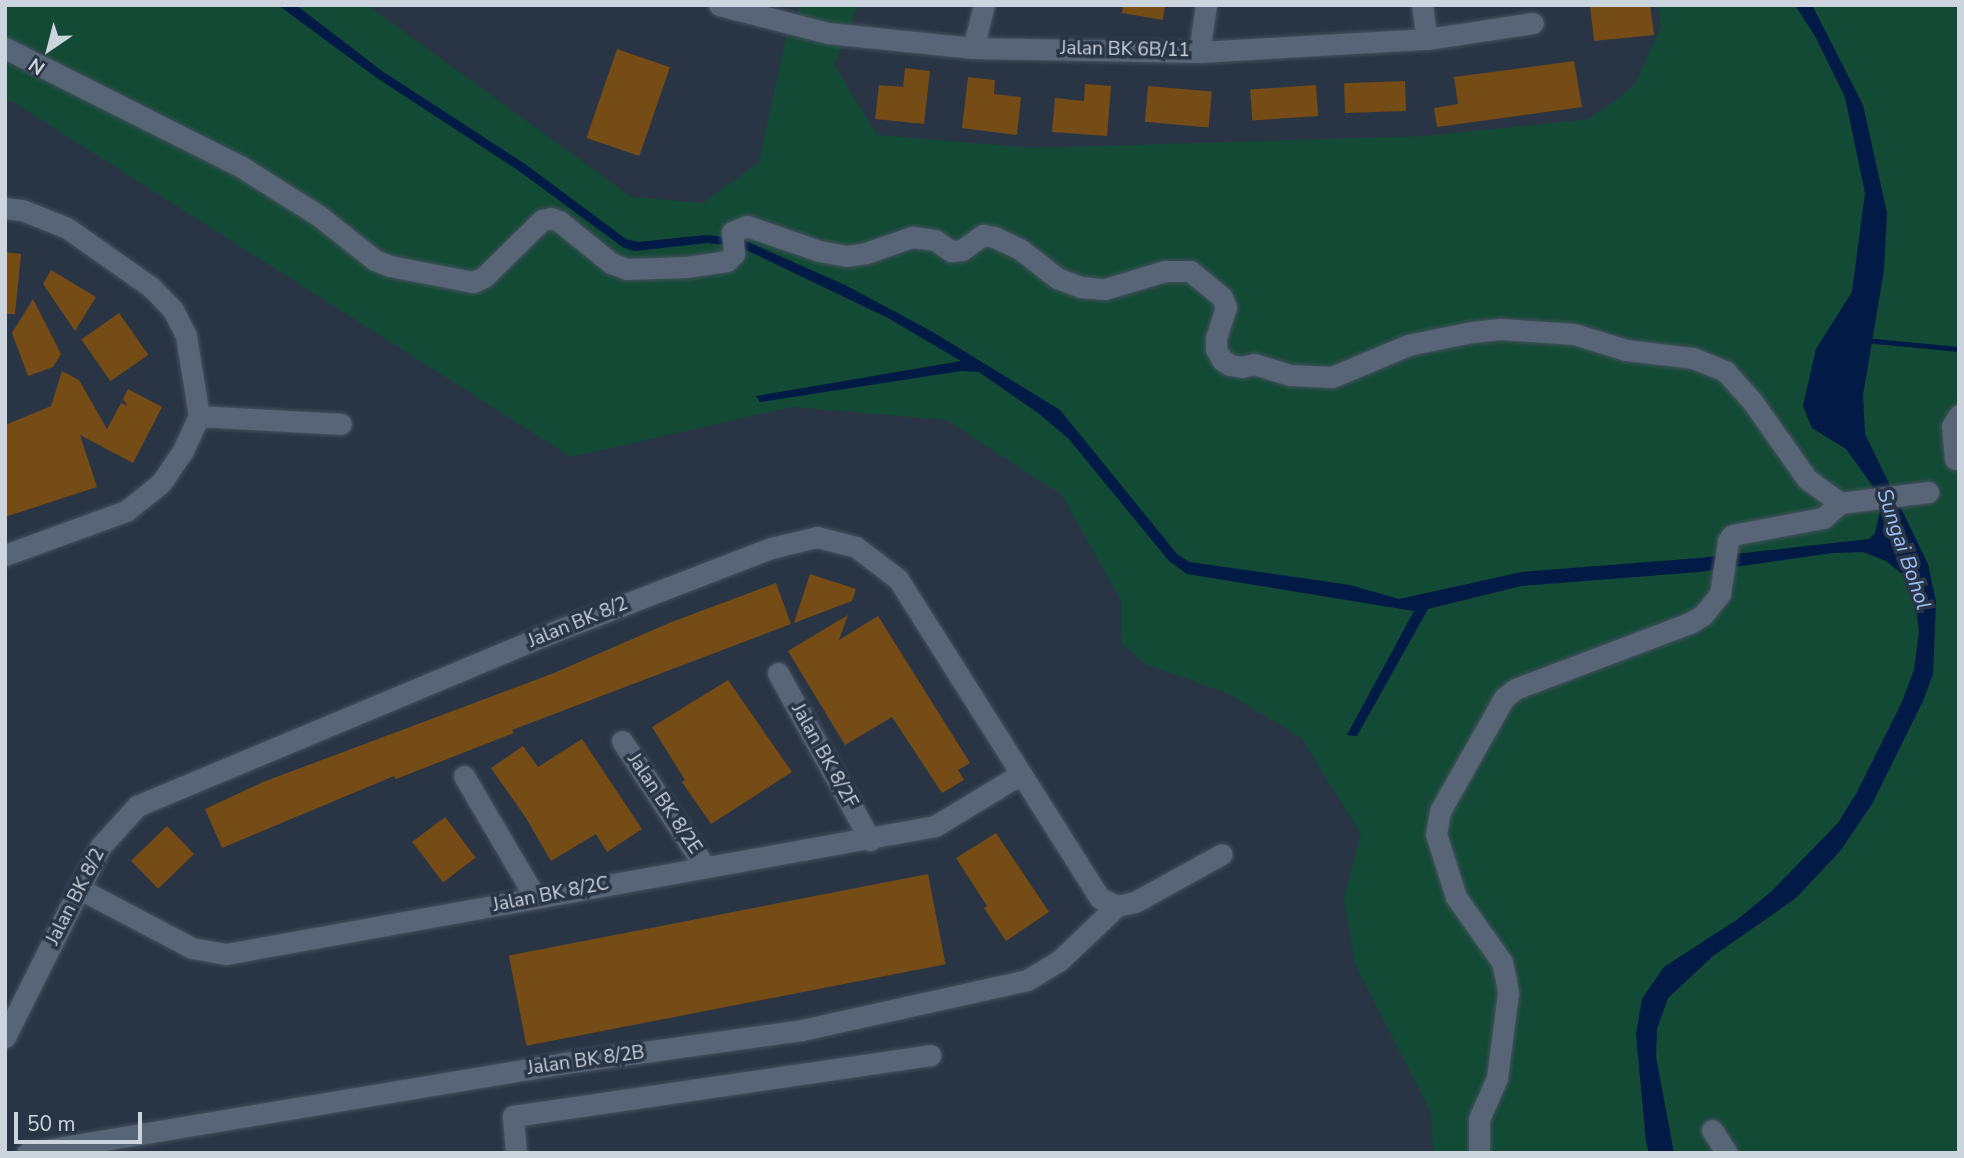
<!DOCTYPE html>
<style>
body{margin:0}
#map{position:relative;width:1964px;height:1158px;overflow:hidden;background:#293545;font-family:"Nunito Sans",sans-serif}
div>[style]{position:absolute}
.green>*{inset:0;background:#124a35}
.water>*{inset:0;background:#021b46}
.stream>*{height:5px;margin:-2.5px;padding:0 2.5px;transform-origin:2.5px;border-radius:2.5px;background:#021b46}
.building>*{inset:0;background:#754b16;transform-origin:0 0}
.roads{filter:drop-shadow(0 0 2px #45505d) drop-shadow(0 0 2px #45505d)}
.minor>*{height:21px;margin:-10.5px;padding:0 10.5px;transform-origin:10.5px;border-radius:10.5px;background:#576576}
span{translate:-50% -50%;white-space:nowrap;text-align:center;line-height:1.15;-webkit-text-stroke:7px #293545;paint-order:stroke}
.street-label{font-size:19px;color:#ccd4de}
.water-label{font-size:21px;color:#9cc1fc;font-style:italic}
.frame{position:absolute;inset:0;border:7px solid #ccd4de;pointer-events:none}
.north{position:absolute;left:14px;top:14px;width:70px;height:70px;-webkit-text-stroke:5px #293545;paint-order:stroke;rotate:215deg;font-size:19px;font-weight:700;line-height:28px;text-align:center;color:#ccd4de}
.north::after{content:'';display:block;margin:auto;width:24px;height:32px;background:#ccd4de;clip-path:polygon(50% 0,100% 100%,50% 72%,0 100%)}
.scale{position:absolute;left:14px;top:1112px;width:128px;height:32px;box-sizing:border-box;border:4px solid #ccd4de;border-top:0;padding-left:9px;font-size:21px;line-height:24px;white-space:nowrap;color:#ccd4de;-webkit-text-stroke:5px #293545;paint-order:stroke}
</style>
<div id="map">
<div class="green">
<i style="clip-path:polygon(5px 5px,367px 5px,631px 197px,703px 203px,759px 162px,786px 38px,800px 5px,858px 5px,834px 65px,877px 135px,1033px 148px,1424px 136px,1589px 119px,1634px 86px,1661px 27px,1658px 5px,1959px 5px,1959px 1153px,1433px 1153px,1431px 1113px,1355px 964px,1344px 898px,1361px 834px,1301px 738px,1229px 694px,1145px 664px,1122px 644px,1121px 601px,1062px 495px,946px 420px,792px 407px,571px 457px,10px 100px,5px 102px)"></i>
</div>
<div class="water">
<i style="clip-path:polygon(278px 5px,296px 5px,382px 71px,525px 164px,626px 239px,638px 242px,706px 235px,739px 238px,845px 285px,931px 331px,1060px 410px,1177px 554px,1189px 562px,1350px 585px,1399px 599px,1522px 572px,1699px 558px,1869px 539px,1875px 533px,1880px 511px,1872px 485px,1846px 449px,1812px 428px,1803px 406px,1816px 349px,1852px 292px,1865px 193px,1845px 97px,1815px 36px,1795px 5px,1812px 5px,1863px 105px,1887px 213px,1884px 270px,1863px 395px,1865px 434px,1928px 564px,1936px 602px,1933px 674px,1923px 701px,1872px 804px,1840px 851px,1796px 898px,1713px 956px,1668px 998px,1657px 1029px,1656px 1057px,1674px 1153px,1649px 1153px,1646px 1142px,1636px 1034px,1642px 999px,1664px 967px,1738px 919px,1772px 891px,1838px 823px,1857px 792px,1902px 702px,1914px 670px,1919px 631px,1916px 606px,1906px 577px,1886px 561px,1863px 552px,1832px 553px,1699px 572px,1521px 586px,1428px 609px,1357px 736px,1347px 735px,1414px 611px,1187px 574px,1169px 561px,1068px 438px,1038px 413px,979px 372px,961px 371px,760px 402px,756px 396px,961px 361px,888px 318px,738px 246px,707px 243px,635px 251px,624px 248px,519px 171px,377px 78px)"></i>
</div>
<div class="stream">
<i style="left:1864px;top:340px;width:95px;rotate:5.4deg"></i>
</div>
<div class="building">
<i style="clip-path:polygon(1123px 5px,1165px 5px,1163px 20px,1122px 13px)"></i>
<i style="clip-path:polygon(1590px 5px,1650px 5px,1654px 35px,1594px 41px)"></i>
<i style="left:617px;top:49px;width:56px;height:94px;rotate:19deg"></i>
<i style="clip-path:polygon(1574px 61px,1582px 107px,1437px 127px,1434px 108px,1458px 104px,1454px 77px)"></i>
<i style="clip-path:polygon(905px 68px,930px 71px,924px 124px,875px 119px,879px 85px,903px 87px)"></i>
<i style="clip-path:polygon(968px 77px,995px 80px,994px 94px,1021px 97px,1017px 135px,962px 128px)"></i>
<i style="left:1405px;top:81px;width:30px;height:61px;rotate:88deg"></i>
<i style="clip-path:polygon(1085px 84px,1111px 86px,1107px 136px,1052px 132px,1055px 98px,1084px 101px)"></i>
<i style="left:1316px;top:85px;width:31px;height:66px;rotate:86deg"></i>
<i style="left:1148px;top:86px;width:64px;height:36px;rotate:5deg"></i>
<i style="clip-path:polygon(5px 252px,21px 254px,15px 314px,5px 314px)"></i>
<i style="clip-path:polygon(51px 270px,96px 297px,75px 331px,43px 284px)"></i>
<i style="clip-path:polygon(33px 299px,61px 354px,53px 367px,28px 376px,12px 333px)"></i>
<i style="left:119px;top:313px;width:51px;height:46px;rotate:55deg"></i>
<i style="clip-path:polygon(62px 371px,79px 380px,107px 429px,121px 403px,128px 406px,123px 399px,128px 389px,162px 407px,133px 463px,80px 435px,97px 487px,5px 517px,5px 425px,51px 406px)"></i>
<i style="clip-path:polygon(810px 574px,856px 589px,852px 601px,794px 623px)"></i>
<i style="clip-path:polygon(776px 583px,791px 624px,512px 730px,514px 733px,396px 779px,394px 776px,222px 848px,205px 809px,263px 782px,554px 673px,669px 623px)"></i>
<i style="clip-path:polygon(848px 615px,839px 640px,878px 616px,970px 763px,958px 770px,964px 780px,942px 793px,892px 717px,845px 745px,788px 651px)"></i>
<i style="clip-path:polygon(728px 680px,792px 772px,711px 824px,682px 782px,685px 780px,652px 727px)"></i>
<i style="clip-path:polygon(582px 739px,642px 829px,607px 852px,596px 834px,551px 861px,526px 818px,491px 768px,523px 746px,538px 767px)"></i>
<i style="left:445px;top:817px;width:51px;height:41px;rotate:53deg"></i>
<i style="left:167px;top:826px;width:39px;height:50px;rotate:46deg"></i>
<i style="clip-path:polygon(996px 833px,1049px 912px,1006px 941px,984px 908px,987px 906px,956px 858px)"></i>
<i style="left:928px;top:874px;width:92px;height:427px;rotate:79deg"></i>
</div>
<div class="roads">
<div class="minor">
<i style="left:719px;top:5px;width:113px;rotate:14.4deg"></i>
<i style="left:828px;top:33px;width:146px;rotate:5.9deg"></i>
<i style="left:973px;top:48px;width:226px;rotate:1deg"></i>
<i style="left:1199px;top:52px;width:228px;rotate:-3.3deg"></i>
<i style="left:1427px;top:39px;width:107px;rotate:-8.6deg"></i>
<i style="left:1422px;top:5px;width:34px;rotate:82deg"></i>
<i style="left:5px;top:48px;width:263px;rotate:26.7deg"></i>
<i style="left:240px;top:166px;width:93px;rotate:32.3deg"></i>
<i style="left:319px;top:216px;width:71px;rotate:38.2deg"></i>
<i style="left:375px;top:260px;width:16px;rotate:22deg"></i>
<i style="left:390px;top:266px;width:85px;rotate:10.9deg"></i>
<i style="left:473px;top:282px;width:12px;rotate:-24deg"></i>
<i style="left:484px;top:277px;width:81px;rotate:-44.5deg"></i>
<i style="left:542px;top:220px;width:9px;rotate:-13deg"></i>
<i style="left:551px;top:218px;width:9px;rotate:21deg"></i>
<i style="left:559px;top:221px;width:67px;rotate:38.9deg"></i>
<i style="left:611px;top:263px;width:17px;rotate:21deg"></i>
<i style="left:627px;top:269px;width:59px;rotate:-1.9deg"></i>
<i style="left:686px;top:267px;width:41px;rotate:-8.3deg"></i>
<i style="left:727px;top:261px;width:10px;rotate:-45deg"></i>
<i style="left:734px;top:254px;width:22px;rotate:-95deg"></i>
<i style="left:732px;top:232px;width:16px;rotate:-22deg"></i>
<i style="left:747px;top:226px;width:76px;rotate:19.1deg"></i>
<i style="left:819px;top:251px;width:28px;rotate:10deg"></i>
<i style="left:847px;top:256px;width:19px;rotate:-9deg"></i>
<i style="left:866px;top:253px;width:49px;rotate:-19.2deg"></i>
<i style="left:912px;top:237px;width:23px;rotate:7deg"></i>
<i style="left:935px;top:240px;width:19px;rotate:35deg"></i>
<i style="left:951px;top:251px;width:11px;rotate:-5deg"></i>
<i style="left:962px;top:250px;width:26px;rotate:-36deg"></i>
<i style="left:983px;top:235px;width:11px;rotate:10deg"></i>
<i style="left:994px;top:237px;width:29px;rotate:25deg"></i>
<i style="left:1020px;top:249px;width:47px;rotate:38.1deg"></i>
<i style="left:1057px;top:278px;width:26px;rotate:21deg"></i>
<i style="left:1081px;top:287px;width:24px;rotate:5deg"></i>
<i style="left:1105px;top:289px;width:63px;rotate:-16.7deg"></i>
<i style="left:1165px;top:271px;width:25px"></i>
<i style="left:1190px;top:271px;width:41px;rotate:39.1deg"></i>
<i style="left:1222px;top:297px;width:11px;rotate:68deg"></i>
<i style="left:1226px;top:307px;width:32px;rotate:108deg"></i>
<i style="left:1216px;top:337px;width:12px;rotate:90deg"></i>
<i style="left:1216px;top:349px;width:13px;rotate:61deg"></i>
<i style="left:1222px;top:360px;width:9px;rotate:32deg"></i>
<i style="left:1230px;top:365px;width:12px;rotate:9deg"></i>
<i style="left:1242px;top:367px;width:12px;rotate:-14deg"></i>
<i style="left:1254px;top:364px;width:38px;rotate:17deg"></i>
<i style="left:1290px;top:375px;width:42px;rotate:2.7deg"></i>
<i style="left:1332px;top:377px;width:82px;rotate:-22.8deg"></i>
<i style="left:1408px;top:345px;width:65px;rotate:-11.5deg"></i>
<i style="left:1472px;top:332px;width:29px;rotate:-6deg"></i>
<i style="left:1501px;top:329px;width:73px;rotate:3.9deg"></i>
<i style="left:1574px;top:334px;width:54px;rotate:17.1deg"></i>
<i style="left:1626px;top:350px;width:67px;rotate:6.8deg"></i>
<i style="left:1693px;top:358px;width:35px;rotate:22deg"></i>
<i style="left:1725px;top:371px;width:40px;rotate:48deg"></i>
<i style="left:1752px;top:401px;width:95px;rotate:54.8deg"></i>
<i style="left:1807px;top:479px;width:41px;rotate:36deg"></i>
<i style="left:973px;top:48px;width:44px;rotate:-75.7deg"></i>
<i style="left:1199px;top:52px;width:48px;rotate:-81.5deg"></i>
<i style="left:5px;top:208px;width:17px;rotate:7deg"></i>
<i style="left:22px;top:210px;width:48px;rotate:21.8deg"></i>
<i style="left:67px;top:228px;width:103px;rotate:35.1deg"></i>
<i style="left:151px;top:287px;width:32px;rotate:46deg"></i>
<i style="left:173px;top:310px;width:29px;rotate:63deg"></i>
<i style="left:186px;top:336px;width:81px;rotate:80.8deg"></i>
<i style="left:199px;top:416px;width:40px;rotate:115deg"></i>
<i style="left:182px;top:452px;width:37px;rotate:124deg"></i>
<i style="left:161px;top:483px;width:45px;rotate:141.3deg"></i>
<i style="left:126px;top:511px;width:129px;rotate:160deg"></i>
<i style="left:199px;top:416px;width:142px;rotate:3.2deg"></i>
<i style="left:1955px;top:459px;width:33px;rotate:-95deg"></i>
<i style="left:1952px;top:426px;width:13px;rotate:-58deg"></i>
<i style="left:778px;top:673px;width:191px;rotate:61.1deg"></i>
<i style="left:622px;top:741px;width:151px;rotate:56.6deg"></i>
<i style="left:464px;top:776px;width:140px;rotate:59.6deg"></i>
<i style="left:80px;top:889px;width:127px;rotate:27.8deg"></i>
<i style="left:192px;top:948px;width:35px;rotate:10deg"></i>
<i style="left:226px;top:954px;width:720px;rotate:-10.23deg"></i>
<i style="left:935px;top:826px;width:100px;rotate:-31.2deg"></i>
<i style="left:1117px;top:906px;width:18px;rotate:-13deg"></i>
<i style="left:1135px;top:902px;width:99px;rotate:-28.9deg"></i>
<i style="left:5px;top:1037px;width:212px;rotate:-63.4deg"></i>
<i style="left:100px;top:847px;width:55px;rotate:-47.9deg"></i>
<i style="left:137px;top:806px;width:440px;rotate:-22.7deg"></i>
<i style="left:543px;top:636px;width:244px;rotate:-21.1deg"></i>
<i style="left:771px;top:548px;width:47px;rotate:-13.4deg"></i>
<i style="left:817px;top:537px;width:40px;rotate:14.4deg"></i>
<i style="left:856px;top:547px;width:53px;rotate:37.3deg"></i>
<i style="left:898px;top:579px;width:378px;rotate:57.7deg"></i>
<i style="left:1100px;top:898px;width:19px;rotate:25deg"></i>
<i style="left:1712px;top:1130px;width:27px;rotate:57deg"></i>
<i style="left:27px;top:1153px;width:545px;rotate:-9.5deg"></i>
<i style="left:565px;top:1063px;width:239px;rotate:-7.9deg"></i>
<i style="left:802px;top:1030px;width:230px;rotate:-12.5deg"></i>
<i style="left:1027px;top:980px;width:37px;rotate:-31deg"></i>
<i style="left:1059px;top:961px;width:80px;rotate:-43.5deg"></i>
<i style="left:516px;top:1153px;width:37px;rotate:-95deg"></i>
<i style="left:513px;top:1116px;width:422px;rotate:-8.3deg"></i>
<i style="left:1479px;top:1153px;width:34px;rotate:-90deg"></i>
<i style="left:1479px;top:1119px;width:45px;rotate:-66.3deg"></i>
<i style="left:1497px;top:1078px;width:86px;rotate:-82.6deg"></i>
<i style="left:1508px;top:993px;width:13px;rotate:-99deg"></i>
<i style="left:1506px;top:980px;width:18px;rotate:-103deg"></i>
<i style="left:1502px;top:962px;width:80px;rotate:-125.3deg"></i>
<i style="left:1456px;top:897px;width:66px;rotate:-107.6deg"></i>
<i style="left:1436px;top:834px;width:23px;rotate:-80deg"></i>
<i style="left:1440px;top:811px;width:130px;rotate:-60.5deg"></i>
<i style="left:1504px;top:698px;width:14px;rotate:-39deg"></i>
<i style="left:1515px;top:689px;width:187px;rotate:-20.7deg"></i>
<i style="left:1690px;top:623px;width:15px;rotate:-32deg"></i>
<i style="left:1703px;top:615px;width:27px;rotate:-51deg"></i>
<i style="left:1720px;top:594px;width:54px;rotate:-81.4deg"></i>
<i style="left:1728px;top:541px;width:7px;rotate:-56deg"></i>
<i style="left:1732px;top:535px;width:93px;rotate:-10.6deg"></i>
<i style="left:1823px;top:518px;width:23px;rotate:-41deg"></i>
<i style="left:1840px;top:503px;width:89px;rotate:-7.1deg"></i>
</div>
</div>
<div class="street-label">
<span style="left:1125px;top:50px;rotate:1deg">Jalan BK 6B/11</span>
<span style="left:578px;top:623px;rotate:-22deg">Jalan BK 8/2</span>
<span style="left:824px;top:756px;rotate:61deg">Jalan BK 8/2F</span>
<span style="left:664px;top:804px;rotate:56deg">Jalan BK 8/2E</span>
<span style="left:551px;top:895px;rotate:-11deg">Jalan BK 8/2C</span>
<span style="left:76px;top:897px;rotate:-63deg">Jalan BK 8/2</span>
<span style="left:586px;top:1061px;rotate:-8deg">Jalan BK 8/2B</span>
</div>
<div class="water-label">
<span style="left:1904px;top:549px;rotate:71deg">Sungai Bohol</span>
</div>
<div class="frame"></div>
<div class="north">N</div>
<div class="scale">50 m</div>
</div>
